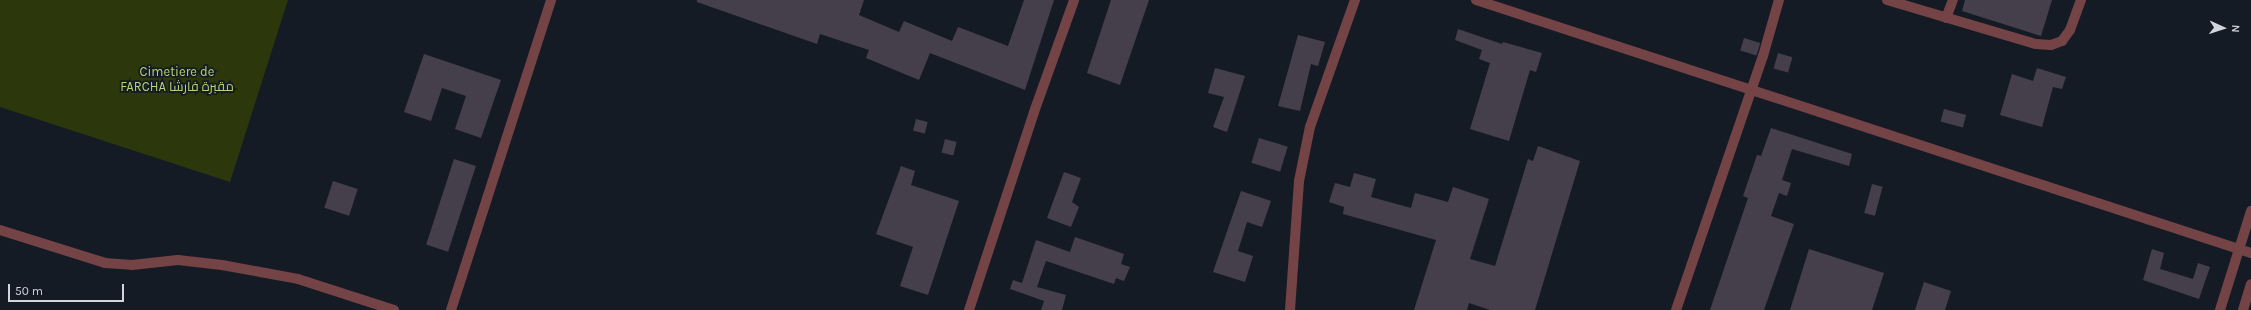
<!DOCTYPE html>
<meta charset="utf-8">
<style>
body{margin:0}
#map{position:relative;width:2251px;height:310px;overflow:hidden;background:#151b25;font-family:Karla,Cairo,sans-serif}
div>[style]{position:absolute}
.green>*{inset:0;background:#2c370c}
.building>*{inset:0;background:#453f4c;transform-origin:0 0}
.minor>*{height:10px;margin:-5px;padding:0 5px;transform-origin:5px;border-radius:5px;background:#744346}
span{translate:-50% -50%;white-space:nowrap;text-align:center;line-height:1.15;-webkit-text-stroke:3.5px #151b25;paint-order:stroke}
.park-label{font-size:13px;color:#b9d376}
.north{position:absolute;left:2203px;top:8px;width:40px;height:40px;-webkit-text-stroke:3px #151b25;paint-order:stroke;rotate:93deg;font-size:11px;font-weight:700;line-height:16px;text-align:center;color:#d1d5dc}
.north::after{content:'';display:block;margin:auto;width:14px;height:18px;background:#d1d5dc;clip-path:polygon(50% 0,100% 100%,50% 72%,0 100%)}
.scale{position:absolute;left:8px;top:284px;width:116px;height:18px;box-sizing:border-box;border:2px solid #d1d5dc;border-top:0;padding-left:5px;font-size:12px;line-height:14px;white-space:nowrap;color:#d1d5dc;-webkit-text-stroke:3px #151b25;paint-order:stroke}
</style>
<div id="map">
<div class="green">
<i style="clip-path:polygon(0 0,288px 0,230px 182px,0 107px)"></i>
</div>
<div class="building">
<i style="clip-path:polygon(697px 0,864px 0,859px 15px,899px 32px,904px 21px,952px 41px,958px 27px,1008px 46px,1024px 0,1054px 0,1025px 90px,930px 53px,919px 80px,866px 58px,869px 50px,820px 34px,817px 44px,697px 2px)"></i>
<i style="clip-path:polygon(1111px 0,1149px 0,1120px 85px,1087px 73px)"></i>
<i style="clip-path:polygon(1965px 0,2052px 0,2041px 36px,1962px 11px)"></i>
<i style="clip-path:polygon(1458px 29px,1502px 44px,1503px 42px,1542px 53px,1536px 72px,1530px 70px,1509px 141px,1470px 129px,1490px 63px,1479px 59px,1482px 50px,1455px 40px)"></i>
<i style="clip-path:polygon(1298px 35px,1325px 42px,1318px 66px,1311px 64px,1300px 111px,1278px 106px)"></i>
<i style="left:1744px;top:38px;width:17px;height:13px;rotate:17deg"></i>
<i style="left:1778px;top:53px;width:15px;height:16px;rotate:16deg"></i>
<i style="clip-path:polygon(424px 54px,501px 80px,481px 138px,455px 129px,466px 96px,442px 88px,431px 121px,404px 112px)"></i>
<i style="clip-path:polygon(1215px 68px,1245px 76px,1227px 132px,1213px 127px,1224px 97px,1208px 93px)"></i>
<i style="clip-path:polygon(2037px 68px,2066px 77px,2062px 89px,2053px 87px,2042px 127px,2000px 115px,2012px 74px,2033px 81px)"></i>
<i style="left:1944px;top:109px;width:23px;height:13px;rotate:15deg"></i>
<i style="left:916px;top:119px;width:12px;height:12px;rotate:14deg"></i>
<i style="clip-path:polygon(1771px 128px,1852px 154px,1849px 166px,1792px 149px,1782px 180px,1791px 183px,1787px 196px,1779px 193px,1771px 216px,1794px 224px,1764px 310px,1710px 310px,1748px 198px,1743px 196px,1757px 155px,1761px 156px)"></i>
<i style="left:1259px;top:138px;width:30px;height:26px;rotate:17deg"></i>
<i style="left:945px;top:139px;width:12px;height:14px;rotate:14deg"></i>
<i style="clip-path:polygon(1538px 146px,1580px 161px,1535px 310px,1490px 310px,1469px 303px,1467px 310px,1414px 310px,1436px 240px,1343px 214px,1344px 207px,1329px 202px,1335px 183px,1350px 187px,1354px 173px,1376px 179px,1371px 197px,1411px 208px,1415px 193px,1448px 202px,1453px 187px,1489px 199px,1470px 259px,1495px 266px,1528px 159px,1533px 161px)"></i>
<i style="left:454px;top:159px;width:23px;height:90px;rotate:18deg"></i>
<i style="clip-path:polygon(901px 166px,915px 171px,911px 185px,959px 201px,928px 295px,900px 286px,913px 247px,876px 234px)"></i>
<i style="clip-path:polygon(1064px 172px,1081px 178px,1072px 202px,1079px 207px,1071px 227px,1047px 218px)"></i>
<i style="left:333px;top:181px;width:26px;height:28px;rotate:18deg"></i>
<i style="left:1872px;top:184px;width:11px;height:30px;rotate:15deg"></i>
<i style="clip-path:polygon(1241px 191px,1271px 201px,1262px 227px,1247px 222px,1238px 251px,1253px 256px,1245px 282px,1213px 272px)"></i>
<i style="clip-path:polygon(1075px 237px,1124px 254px,1121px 264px,1130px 267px,1124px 281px,1116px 278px,1114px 284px,1046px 261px,1037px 287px,1066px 295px,1062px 310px,1041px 310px,1044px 301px,1010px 289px,1013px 280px,1022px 283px,1036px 240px,1070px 252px)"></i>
<i style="clip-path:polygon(1809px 249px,1884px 273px,1872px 310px,1790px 310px)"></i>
<i style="clip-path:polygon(2152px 249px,2164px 253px,2160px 269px,2193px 279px,2198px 263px,2210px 267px,2199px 299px,2143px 280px)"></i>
<i style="clip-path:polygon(1924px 282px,1951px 291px,1945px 310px,1915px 310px)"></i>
</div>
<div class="minor">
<i style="left:1476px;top:0;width:815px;rotate:18.08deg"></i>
<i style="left:1887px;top:0;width:155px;rotate:16.5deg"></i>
<i style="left:2036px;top:44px;width:15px;rotate:4deg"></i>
<i style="left:2051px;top:45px;width:12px;rotate:-20deg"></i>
<i style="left:2062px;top:41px;width:14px;rotate:-54deg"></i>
<i style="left:2070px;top:30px;width:32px;rotate:-70deg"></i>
<i style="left:1946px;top:18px;width:19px;rotate:-69deg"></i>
<i style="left:0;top:230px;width:110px;rotate:17.4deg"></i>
<i style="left:105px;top:263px;width:27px;rotate:4deg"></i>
<i style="left:132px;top:265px;width:46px;rotate:-6.2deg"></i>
<i style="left:178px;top:260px;width:44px;rotate:6.5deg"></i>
<i style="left:222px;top:265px;width:77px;rotate:10.4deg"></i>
<i style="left:298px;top:279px;width:101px;rotate:17.9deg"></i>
<i style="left:451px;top:310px;width:326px;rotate:-72.1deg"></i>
<i style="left:969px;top:310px;width:208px;rotate:-71.8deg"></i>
<i style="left:1034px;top:112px;width:119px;rotate:-70.3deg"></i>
<i style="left:1290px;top:310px;width:129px;rotate:-86deg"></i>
<i style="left:1299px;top:181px;width:55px;rotate:-78.5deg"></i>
<i style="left:1310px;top:127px;width:135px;rotate:-70.5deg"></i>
<i style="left:1676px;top:310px;width:268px;rotate:-71.1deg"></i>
<i style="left:1763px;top:56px;width:58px;rotate:-74.1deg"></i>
<i style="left:2220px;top:310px;width:104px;rotate:-72.6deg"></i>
<i style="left:2243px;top:310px;width:27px;rotate:-73deg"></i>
</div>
<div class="park-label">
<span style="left:177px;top:80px">Cimetiere de<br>FARCHA مقبرة فارشا</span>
</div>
<div class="north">N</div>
<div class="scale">50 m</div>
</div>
